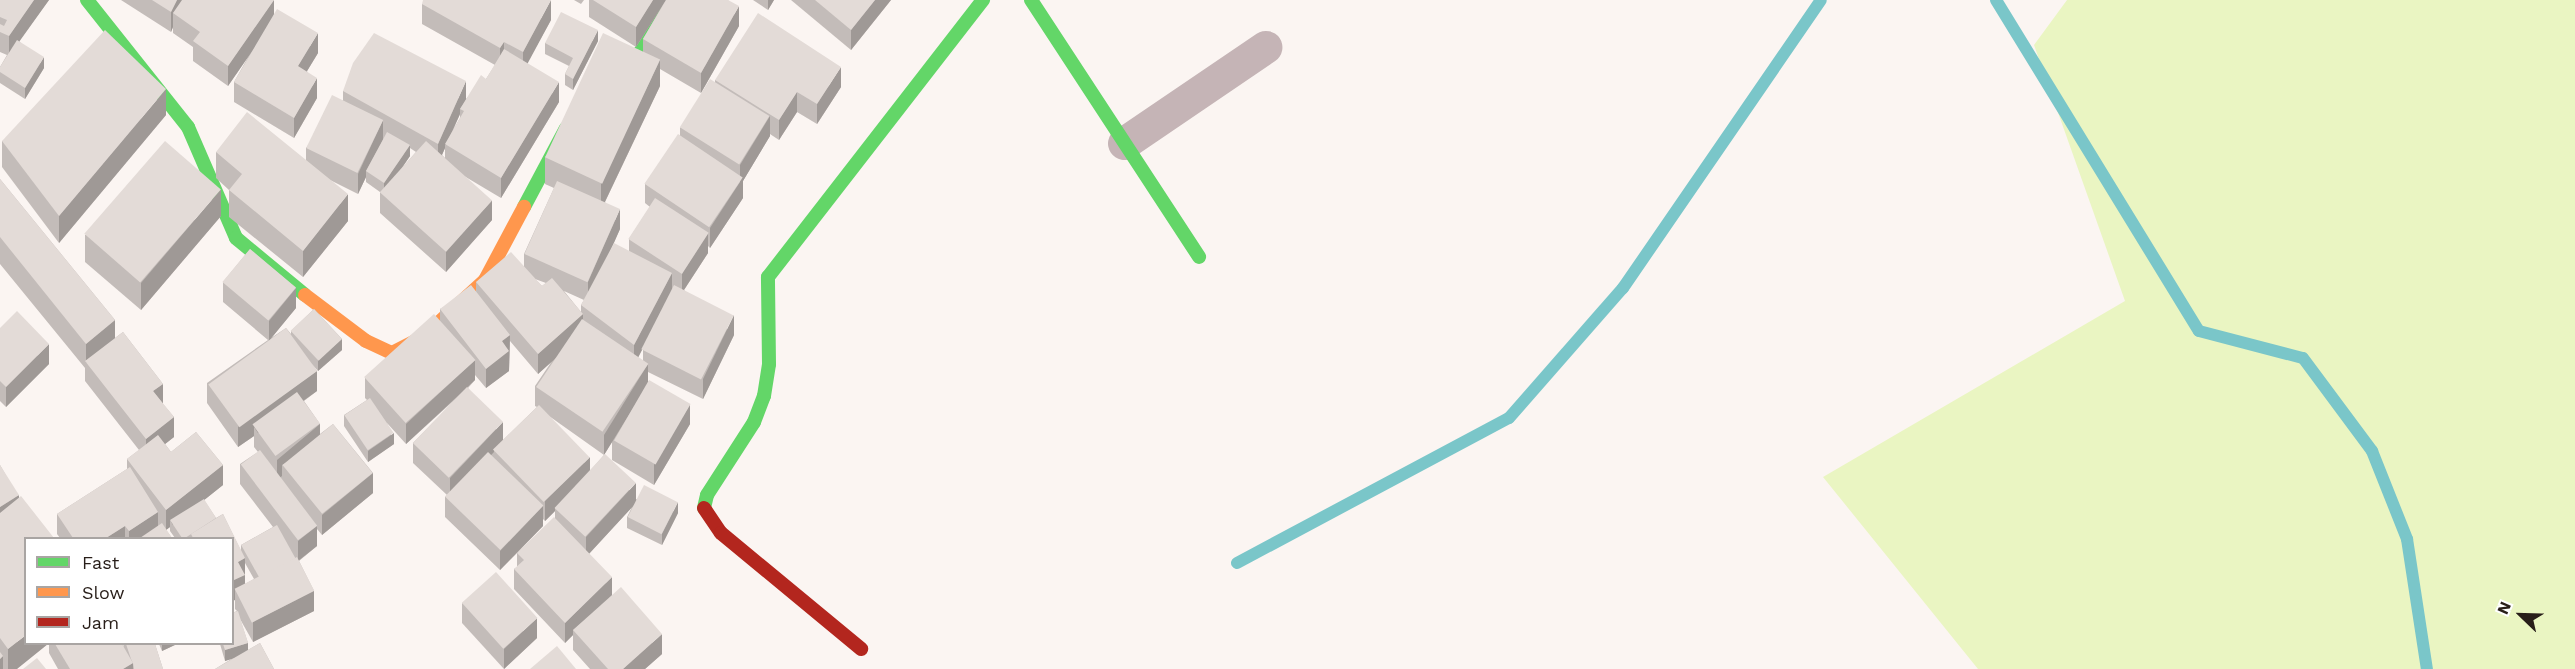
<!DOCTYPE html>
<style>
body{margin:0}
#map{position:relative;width:2575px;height:669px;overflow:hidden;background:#fbf5f2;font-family:"Work Sans",sans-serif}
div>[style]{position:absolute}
.green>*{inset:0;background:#eaf5c2}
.stream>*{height:12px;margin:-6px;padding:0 6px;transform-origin:6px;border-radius:6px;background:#7ac6c9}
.street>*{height:33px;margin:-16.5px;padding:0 16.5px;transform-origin:16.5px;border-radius:16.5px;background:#c5b4b6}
.fast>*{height:14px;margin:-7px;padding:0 7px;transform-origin:7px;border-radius:7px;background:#63d668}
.slow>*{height:14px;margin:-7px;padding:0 7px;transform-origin:7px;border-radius:7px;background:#ff974d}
.jam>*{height:14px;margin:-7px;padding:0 7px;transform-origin:7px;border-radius:7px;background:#b3261e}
.wall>*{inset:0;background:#c3bcb9}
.shaded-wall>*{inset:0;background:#9f9996}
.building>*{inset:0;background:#e3dbd7;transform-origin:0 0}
span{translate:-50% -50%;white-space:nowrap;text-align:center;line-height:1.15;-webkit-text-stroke:4.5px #fff;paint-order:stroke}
.legend{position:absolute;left:24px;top:537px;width:210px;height:108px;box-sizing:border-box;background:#fff;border:2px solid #a9a5a3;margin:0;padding:8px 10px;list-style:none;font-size:18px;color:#281e19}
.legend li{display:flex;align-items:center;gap:12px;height:30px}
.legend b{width:30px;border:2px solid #a9a5a3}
.north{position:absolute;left:2491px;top:585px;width:60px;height:60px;-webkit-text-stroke:4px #fff;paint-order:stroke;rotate:293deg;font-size:16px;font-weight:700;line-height:24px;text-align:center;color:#281e19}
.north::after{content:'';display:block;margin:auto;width:21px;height:27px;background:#281e19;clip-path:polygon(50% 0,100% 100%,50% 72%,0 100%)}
</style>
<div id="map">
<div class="green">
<i style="clip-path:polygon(2067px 0,2575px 0,2575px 669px,1978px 669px,1823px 477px,2125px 301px,2034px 45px)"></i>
</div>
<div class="stream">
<i style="left:1996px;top:0;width:388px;rotate:58.5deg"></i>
<i style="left:2199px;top:331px;width:107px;rotate:14.6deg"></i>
<i style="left:2303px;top:358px;width:116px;rotate:53.4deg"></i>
<i style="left:2372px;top:451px;width:95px;rotate:68.3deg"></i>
<i style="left:2407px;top:539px;width:132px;rotate:81.3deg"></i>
<i style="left:1237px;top:563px;width:308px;rotate:-28.1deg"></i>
<i style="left:1509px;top:418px;width:173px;rotate:-48.8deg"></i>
<i style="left:1623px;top:288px;width:349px;rotate:-55.5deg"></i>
</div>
<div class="street">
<i style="left:1124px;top:143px;width:171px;rotate:-34.2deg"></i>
</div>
<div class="fast">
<i style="left:87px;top:0;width:162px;rotate:51.5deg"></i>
<i style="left:188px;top:127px;width:121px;rotate:66.6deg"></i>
<i style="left:236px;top:238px;width:89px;rotate:39.6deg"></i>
<i style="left:1031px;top:0;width:307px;rotate:56.8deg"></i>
<i style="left:605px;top:50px;width:31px;rotate:22deg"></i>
<i style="left:634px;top:62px;width:73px;rotate:-58.5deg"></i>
<i style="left:524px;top:207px;width:89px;rotate:-62deg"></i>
<i style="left:704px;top:508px;width:13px;rotate:-77deg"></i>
<i style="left:707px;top:495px;width:87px;rotate:-57.2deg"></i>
<i style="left:754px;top:422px;width:28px;rotate:-69deg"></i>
<i style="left:764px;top:396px;width:32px;rotate:-81deg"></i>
<i style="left:769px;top:364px;width:87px;rotate:-90.7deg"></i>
<i style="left:768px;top:277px;width:351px;rotate:-52.2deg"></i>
</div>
<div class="slow">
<i style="left:305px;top:295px;width:76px;rotate:37deg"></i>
<i style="left:366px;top:341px;width:29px;rotate:25deg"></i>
<i style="left:392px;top:353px;width:34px;rotate:-27deg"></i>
<i style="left:422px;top:338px;width:86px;rotate:-42.6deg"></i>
<i style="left:485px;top:280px;width:83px;rotate:-61.9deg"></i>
</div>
<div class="jam">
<i style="left:704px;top:508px;width:30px;rotate:56deg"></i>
<i style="left:721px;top:533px;width:182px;rotate:39.6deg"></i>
</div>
<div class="wall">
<i style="clip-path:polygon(0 0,49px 0,19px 41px,44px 68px,25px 99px,0 83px,0 67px,7px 55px,0 52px)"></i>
<i style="clip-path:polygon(121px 0,274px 0,274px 14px,318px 53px,307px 71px,317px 98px,294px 138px,234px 102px,234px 82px,251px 52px,228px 86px,193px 61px,193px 47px,173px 33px,173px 27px,171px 32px)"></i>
<i style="clip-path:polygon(574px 0,584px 0,581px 4px)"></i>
<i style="clip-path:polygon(evenodd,589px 0,728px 0,739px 26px,701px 93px,660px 69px,660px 86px,605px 202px,620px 229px,609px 253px,629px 251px,629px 239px,650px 207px,645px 203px,645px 184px,680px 135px,680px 128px,715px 83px,715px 80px,841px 87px,817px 124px,797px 112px,779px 140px,770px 134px,770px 136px,743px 181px,743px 198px,710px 248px,708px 246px,708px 253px,684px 290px,734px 335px,703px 399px,648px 372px,648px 381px,690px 424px,654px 485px,612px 460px,612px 442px,604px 455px,636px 499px,678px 513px,662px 545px,627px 528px,627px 517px,632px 507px,589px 554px,612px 595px,662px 654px,645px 669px,590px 669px,573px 650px,573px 635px,565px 643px,514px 589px,514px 569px,517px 567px,517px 553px,500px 570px,445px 517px,445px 497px,447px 495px,413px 463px,413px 443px,460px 395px,406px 444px,387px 423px,394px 444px,368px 462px,344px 426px,344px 415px,367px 400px,365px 398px,365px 378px,440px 321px,440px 309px,476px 291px,476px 282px,524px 266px,524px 254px,554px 188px,545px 184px,545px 157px,643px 52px,643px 39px,662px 6px,636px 47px,589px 17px,589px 0,535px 279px,546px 283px,542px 286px,535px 279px,589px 0,564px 291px,584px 300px,581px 305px,581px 312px,564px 291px,589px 0,650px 334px,643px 350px,643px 361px,638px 358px,650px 334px,589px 0,510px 341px,538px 374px,552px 361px,535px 386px,535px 406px,537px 407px,503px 440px,468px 388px,475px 380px,475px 375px,486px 388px,509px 371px,510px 341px,589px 0,549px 416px,604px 455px,590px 471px,549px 416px,589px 0,555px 511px,555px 519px,518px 552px,543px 526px,543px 519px,545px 521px,555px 511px)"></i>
<i style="clip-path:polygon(753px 0,774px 0,768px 10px)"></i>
<i style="clip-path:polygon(791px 0,891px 0,851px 50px)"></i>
<i style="clip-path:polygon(evenodd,422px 4px,551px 20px,527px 63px,559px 102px,501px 198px,464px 176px,492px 220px,446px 272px,380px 213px,380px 192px,366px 182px,366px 177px,358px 194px,330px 180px,348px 221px,303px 277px,229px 217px,229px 190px,216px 178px,216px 152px,306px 161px,306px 148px,343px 100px,343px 91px,466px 99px,486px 79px,495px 65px,422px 24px,422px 4px,460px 114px,460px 118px,453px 130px,460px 114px,422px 4px,410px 148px,416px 152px,402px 168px,410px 156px,410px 148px,422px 4px,445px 148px,445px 158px,442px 155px,445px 148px)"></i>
<i style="clip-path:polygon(598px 41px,573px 90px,565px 85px,565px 74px,569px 66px,545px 54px,545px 43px)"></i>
<i style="clip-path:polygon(166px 115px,59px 243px,2px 167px,2px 141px)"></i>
<i style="clip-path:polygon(evenodd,0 179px,115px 320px,115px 338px,123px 332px,163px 384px,163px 404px,174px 417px,174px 437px,165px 444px,171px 452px,196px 432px,223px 465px,223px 485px,204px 500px,216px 518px,223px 514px,241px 551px,241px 545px,273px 527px,240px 484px,240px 464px,258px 452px,254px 447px,254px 436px,238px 447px,207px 403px,207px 383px,268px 340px,223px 302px,223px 282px,250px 249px,296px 288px,296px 308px,271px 338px,286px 328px,291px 334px,291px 331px,314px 309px,342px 339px,342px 350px,318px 371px,311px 363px,317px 371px,317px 391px,304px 401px,320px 424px,320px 434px,333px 424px,373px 473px,373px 493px,322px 535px,317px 529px,317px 546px,299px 561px,314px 591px,314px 611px,253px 642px,240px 619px,248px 643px,248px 650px,260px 643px,274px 669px,215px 669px,233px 658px,225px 661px,220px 644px,232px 644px,232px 613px,237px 611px,235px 609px,235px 600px,232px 601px,232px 538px,175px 538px,170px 531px,170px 527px,166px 530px,172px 538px,60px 538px,57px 534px,57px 514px,127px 469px,127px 459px,139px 450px,85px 381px,85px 368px,0 264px,0 179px,245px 563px,254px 579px,245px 584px,245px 563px)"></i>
<i style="clip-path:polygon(221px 216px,141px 310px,85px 262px,85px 235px)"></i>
<i style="clip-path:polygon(0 328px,49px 364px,6px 407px,0 401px)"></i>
<i style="clip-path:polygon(0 465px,19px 498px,17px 669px,0 669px)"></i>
<i style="clip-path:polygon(462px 603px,537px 638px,504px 669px,462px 623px)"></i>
<i style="clip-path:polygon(49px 644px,122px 644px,124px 647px,123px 644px,155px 644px,163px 669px,58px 669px,49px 653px)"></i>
<i style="clip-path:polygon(159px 644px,177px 644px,162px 651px)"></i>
</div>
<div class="shaded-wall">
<i style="clip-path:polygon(34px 0,49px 0,9px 56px,9px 36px)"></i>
<i style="clip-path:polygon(177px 0,188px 0,173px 13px,173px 27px,171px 32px,171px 12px)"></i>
<i style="clip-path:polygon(274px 0,274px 20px,228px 86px,228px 66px)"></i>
<i style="clip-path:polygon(551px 0,551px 20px,523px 72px,523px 52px)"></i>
<i style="clip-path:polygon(653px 0,666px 0,636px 47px,636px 27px)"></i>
<i style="clip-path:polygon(768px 0,774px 0,768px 10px)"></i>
<i style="clip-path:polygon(875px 0,891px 0,851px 50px,851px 30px)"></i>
<i style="clip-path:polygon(739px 6px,739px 26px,701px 93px,701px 73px)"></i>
<i style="clip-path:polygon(598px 30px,598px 41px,573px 90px,573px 79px)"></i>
<i style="clip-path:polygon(318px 33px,318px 53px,298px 86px,298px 66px)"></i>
<i style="clip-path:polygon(504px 42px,504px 62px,500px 68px,500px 48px)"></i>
<i style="clip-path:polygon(44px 57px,44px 68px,25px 99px,25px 88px)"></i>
<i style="clip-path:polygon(660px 60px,660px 86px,601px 210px,601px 184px)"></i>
<i style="clip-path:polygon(841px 67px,841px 87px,817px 124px,817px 104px)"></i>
<i style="clip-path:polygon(317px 78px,317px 98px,294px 138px,294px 118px)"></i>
<i style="clip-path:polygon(466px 81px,466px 100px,460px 109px,460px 114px,446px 145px,445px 144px,445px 148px,438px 164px,438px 144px)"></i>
<i style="clip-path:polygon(559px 82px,559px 102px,501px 198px,501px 178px)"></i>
<i style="clip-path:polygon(166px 89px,166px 115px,59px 243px,59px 216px)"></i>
<i style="clip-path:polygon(797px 92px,797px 112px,779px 140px,779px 120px)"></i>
<i style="clip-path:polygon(770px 116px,770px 136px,743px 181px,743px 198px,710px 248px,710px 228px,740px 182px,740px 165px)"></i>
<i style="clip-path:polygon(383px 120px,383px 140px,366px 171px,366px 177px,358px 194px,358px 174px)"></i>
<i style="clip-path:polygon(410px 145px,410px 156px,384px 194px,384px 183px)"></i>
<i style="clip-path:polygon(221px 189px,221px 216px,141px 310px,141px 283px)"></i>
<i style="clip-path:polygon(348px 194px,348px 221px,303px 277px,303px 251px)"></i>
<i style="clip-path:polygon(492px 200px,492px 220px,446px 272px,446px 252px)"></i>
<i style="clip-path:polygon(620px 209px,620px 229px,588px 302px,588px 282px)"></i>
<i style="clip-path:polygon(708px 233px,708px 253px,682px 293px,682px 273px)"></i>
<i style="clip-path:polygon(672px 273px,672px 293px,634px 365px,634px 345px)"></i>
<i style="clip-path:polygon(296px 288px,296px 308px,269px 341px,269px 321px)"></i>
<i style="clip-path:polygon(583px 314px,583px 334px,538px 374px,538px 354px)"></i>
<i style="clip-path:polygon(734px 315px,734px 335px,703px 399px,703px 379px)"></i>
<i style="clip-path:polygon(115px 320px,115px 347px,86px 363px,86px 344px)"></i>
<i style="clip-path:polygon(510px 335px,509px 371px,486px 388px,486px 369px,502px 341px)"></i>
<i style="clip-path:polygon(342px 339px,342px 350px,318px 371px,318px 360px)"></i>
<i style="clip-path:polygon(49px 344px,49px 364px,6px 407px,6px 387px)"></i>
<i style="clip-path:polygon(475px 360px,475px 380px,406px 444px,406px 424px)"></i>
<i style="clip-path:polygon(648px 364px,648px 384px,604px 455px,604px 435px)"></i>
<i style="clip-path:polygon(317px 371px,317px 391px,258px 433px,254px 427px,254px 436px,238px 447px,238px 427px)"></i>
<i style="clip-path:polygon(163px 384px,163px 404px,153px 391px)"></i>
<i style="clip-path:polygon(690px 404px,690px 424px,654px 485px,654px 465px)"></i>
<i style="clip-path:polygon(174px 417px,174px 437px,146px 459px,146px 439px)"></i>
<i style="clip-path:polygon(503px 422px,503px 442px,494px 450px,494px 452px,450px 498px,450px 478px)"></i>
<i style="clip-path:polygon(320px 424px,320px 444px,282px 465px,282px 476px,277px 480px,277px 460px)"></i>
<i style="clip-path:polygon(394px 433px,394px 444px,368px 462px,368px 451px)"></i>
<i style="clip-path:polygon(590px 457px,590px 477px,555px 508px,555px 511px,545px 521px,545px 501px)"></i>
<i style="clip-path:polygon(223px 465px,223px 485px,173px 525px,170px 520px,170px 527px,166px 530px,166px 510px)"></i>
<i style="clip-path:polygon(373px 473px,373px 493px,322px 535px,322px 515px)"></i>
<i style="clip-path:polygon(636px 483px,636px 503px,586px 557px,586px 537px)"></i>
<i style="clip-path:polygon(19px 495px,19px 515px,0 527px,0 507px)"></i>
<i style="clip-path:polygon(678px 502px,678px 513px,662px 545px,662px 534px)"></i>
<i style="clip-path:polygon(543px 506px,543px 526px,500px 570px,500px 551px)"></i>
<i style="clip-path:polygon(158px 512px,158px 532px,149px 538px,129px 538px,129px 531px)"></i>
<i style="clip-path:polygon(125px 526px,125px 538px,106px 538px)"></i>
<i style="clip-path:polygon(317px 526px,317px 546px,298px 561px,298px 541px)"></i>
<i style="clip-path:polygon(245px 558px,245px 595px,235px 589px,235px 600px,232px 601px,232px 581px,238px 562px)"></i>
<i style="clip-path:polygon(612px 577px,612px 597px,573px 630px,573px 635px,565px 643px,565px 623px)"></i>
<i style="clip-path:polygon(314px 591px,314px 611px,253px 642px,253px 622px)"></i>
<i style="clip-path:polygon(537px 618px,537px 638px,504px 669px,504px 649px)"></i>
<i style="clip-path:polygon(662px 634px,662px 654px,645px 669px,623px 669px)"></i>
<i style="clip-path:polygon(26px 635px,26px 644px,48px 644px,17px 669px,8px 669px,8px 649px)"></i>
<i style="clip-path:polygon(248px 643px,248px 654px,225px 661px,225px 650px)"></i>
<i style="clip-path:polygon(162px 644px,177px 644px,162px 651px)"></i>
<i style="clip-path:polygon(3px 656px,3px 669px,0 669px,0 659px)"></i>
<i style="clip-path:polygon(133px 663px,133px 669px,123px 669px)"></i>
</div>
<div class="building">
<i style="clip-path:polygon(0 0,34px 0,9px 36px,0 32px,0 24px,4px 26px,7px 20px,0 17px)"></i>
<i style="clip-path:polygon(152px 0,177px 0,171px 12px)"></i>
<i style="clip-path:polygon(182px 0,274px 0,228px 66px,193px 41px,200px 32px,173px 13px)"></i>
<i style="clip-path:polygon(423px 0,551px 0,523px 52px,504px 42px,500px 48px,422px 4px)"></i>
<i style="clip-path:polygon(593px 0,653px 0,636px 27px)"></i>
<i style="clip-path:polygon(666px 0,728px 0,739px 6px,701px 73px,643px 39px)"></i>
<i style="clip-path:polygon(815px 0,875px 0,851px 30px)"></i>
<i style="clip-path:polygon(277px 9px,318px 33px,298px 66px,317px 78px,294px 118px,234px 82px)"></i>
<i style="clip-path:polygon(561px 12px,598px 30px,573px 79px,565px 74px,573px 58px,545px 43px)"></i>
<i style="clip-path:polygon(758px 13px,841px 67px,817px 104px,797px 92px,779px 120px,715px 80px)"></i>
<i style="clip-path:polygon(105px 30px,166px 89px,59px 216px,2px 141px)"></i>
<i style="clip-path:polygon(374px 33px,466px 81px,438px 144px,343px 91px,353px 63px)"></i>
<i style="left:603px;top:33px;width:63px;height:137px;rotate:25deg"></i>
<i style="clip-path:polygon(17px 40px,44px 57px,25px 88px,0 72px,0 67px)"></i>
<i style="clip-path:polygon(504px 49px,559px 82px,501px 178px,445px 144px,464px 111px,460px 109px,481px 75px,486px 79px)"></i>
<i style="left:710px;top:79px;width:70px;height:57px;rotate:32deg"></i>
<i style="left:332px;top:95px;width:57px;height:59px;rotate:26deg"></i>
<i style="clip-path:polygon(247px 112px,348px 194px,303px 251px,229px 190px,242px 174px,216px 152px)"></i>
<i style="clip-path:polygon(387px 132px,410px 145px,384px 183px,366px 171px)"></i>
<i style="left:678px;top:134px;width:78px;height:60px;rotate:34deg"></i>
<i style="left:165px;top:141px;width:74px;height:123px;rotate:41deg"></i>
<i style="left:426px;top:141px;width:89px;height:69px;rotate:42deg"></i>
<i style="clip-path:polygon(0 179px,115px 320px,86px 344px,0 237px)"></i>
<i style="left:557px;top:181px;width:69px;height:80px;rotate:24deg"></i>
<i style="left:655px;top:198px;width:64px;height:49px;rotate:33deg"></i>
<i style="clip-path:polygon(614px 243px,672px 273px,634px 345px,581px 305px)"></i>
<i style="left:250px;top:249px;width:60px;height:43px;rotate:40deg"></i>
<i style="clip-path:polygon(511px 252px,542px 286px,552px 278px,583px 314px,538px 354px,476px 282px)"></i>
<i style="clip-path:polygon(471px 285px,510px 335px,502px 341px,509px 351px,486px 369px,440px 309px)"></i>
<i style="left:674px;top:285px;width:67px;height:72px;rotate:27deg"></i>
<i style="left:314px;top:309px;width:41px;height:32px;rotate:47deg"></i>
<i style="clip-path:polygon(17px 311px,49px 344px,6px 387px,0 381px,0 328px)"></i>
<i style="left:434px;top:314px;width:62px;height:94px;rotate:48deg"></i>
<i style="left:582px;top:319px;width:80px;height:82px;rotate:34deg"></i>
<i style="left:286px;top:328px;width:53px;height:96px;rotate:54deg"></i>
<i style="clip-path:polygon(123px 332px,163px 384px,153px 391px,174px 417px,146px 439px,85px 361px)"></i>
<i style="left:649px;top:380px;width:48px;height:70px;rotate:30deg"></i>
<i style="left:467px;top:387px;width:50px;height:78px;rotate:44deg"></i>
<i style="left:297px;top:392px;width:39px;height:55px;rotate:54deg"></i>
<i style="left:370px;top:398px;width:42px;height:31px;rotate:56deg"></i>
<i style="left:539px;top:405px;width:73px;height:64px;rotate:46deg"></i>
<i style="left:333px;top:424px;width:63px;height:65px;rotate:51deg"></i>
<i style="clip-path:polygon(196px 432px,223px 465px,166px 510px,127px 459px,158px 435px,171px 452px)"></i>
<i style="left:260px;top:450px;width:95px;height:24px;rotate:53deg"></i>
<i style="left:488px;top:452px;width:77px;height:62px;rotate:44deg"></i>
<i style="left:605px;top:454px;width:42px;height:74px;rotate:43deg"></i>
<i style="clip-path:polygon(0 465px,19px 495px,0 507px)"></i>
<i style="clip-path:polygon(130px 467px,158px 512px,129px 531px,125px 526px,106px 538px,73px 538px,57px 514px)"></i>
<i style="left:644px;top:485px;width:38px;height:36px;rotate:27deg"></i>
<i style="clip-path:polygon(21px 496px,54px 538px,26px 538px,26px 635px,8px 649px,0 638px,0 513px)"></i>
<i style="clip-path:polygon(204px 499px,216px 518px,185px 538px,182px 538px,170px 520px)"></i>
<i style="clip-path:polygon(223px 514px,245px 558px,238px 562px,245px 575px,232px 581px,232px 538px,193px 538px,191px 534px)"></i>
<i style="clip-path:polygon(554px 517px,612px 577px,565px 623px,514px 569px,524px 560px,517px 553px)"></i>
<i style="clip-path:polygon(162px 523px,172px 538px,140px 538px)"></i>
<i style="left:277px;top:525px;width:38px;height:41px;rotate:61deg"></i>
<i style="left:297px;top:557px;width:38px;height:70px;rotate:63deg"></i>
<i style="left:496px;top:572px;width:62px;height:46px;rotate:48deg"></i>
<i style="clip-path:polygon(621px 587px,662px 634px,623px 669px,608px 669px,573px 630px)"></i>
<i style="clip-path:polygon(238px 611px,248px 643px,225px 650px,223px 644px,232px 644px,232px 613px)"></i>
<i style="clip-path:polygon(260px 643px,274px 669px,215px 669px)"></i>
<i style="clip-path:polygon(55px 644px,122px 644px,133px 663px,123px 669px,70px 669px)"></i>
<i style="clip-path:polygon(126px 644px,155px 644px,163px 669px,134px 669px,133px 663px,131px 659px)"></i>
<i style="clip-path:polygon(557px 646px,576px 669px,530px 669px)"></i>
<i style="clip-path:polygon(0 652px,3px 656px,0 659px)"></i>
<i style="clip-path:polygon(37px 658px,46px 669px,23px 669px)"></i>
</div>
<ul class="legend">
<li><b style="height:8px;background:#63d668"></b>Fast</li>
<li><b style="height:8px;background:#ff974d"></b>Slow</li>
<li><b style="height:8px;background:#b3261e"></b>Jam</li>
</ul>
<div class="north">N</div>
</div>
